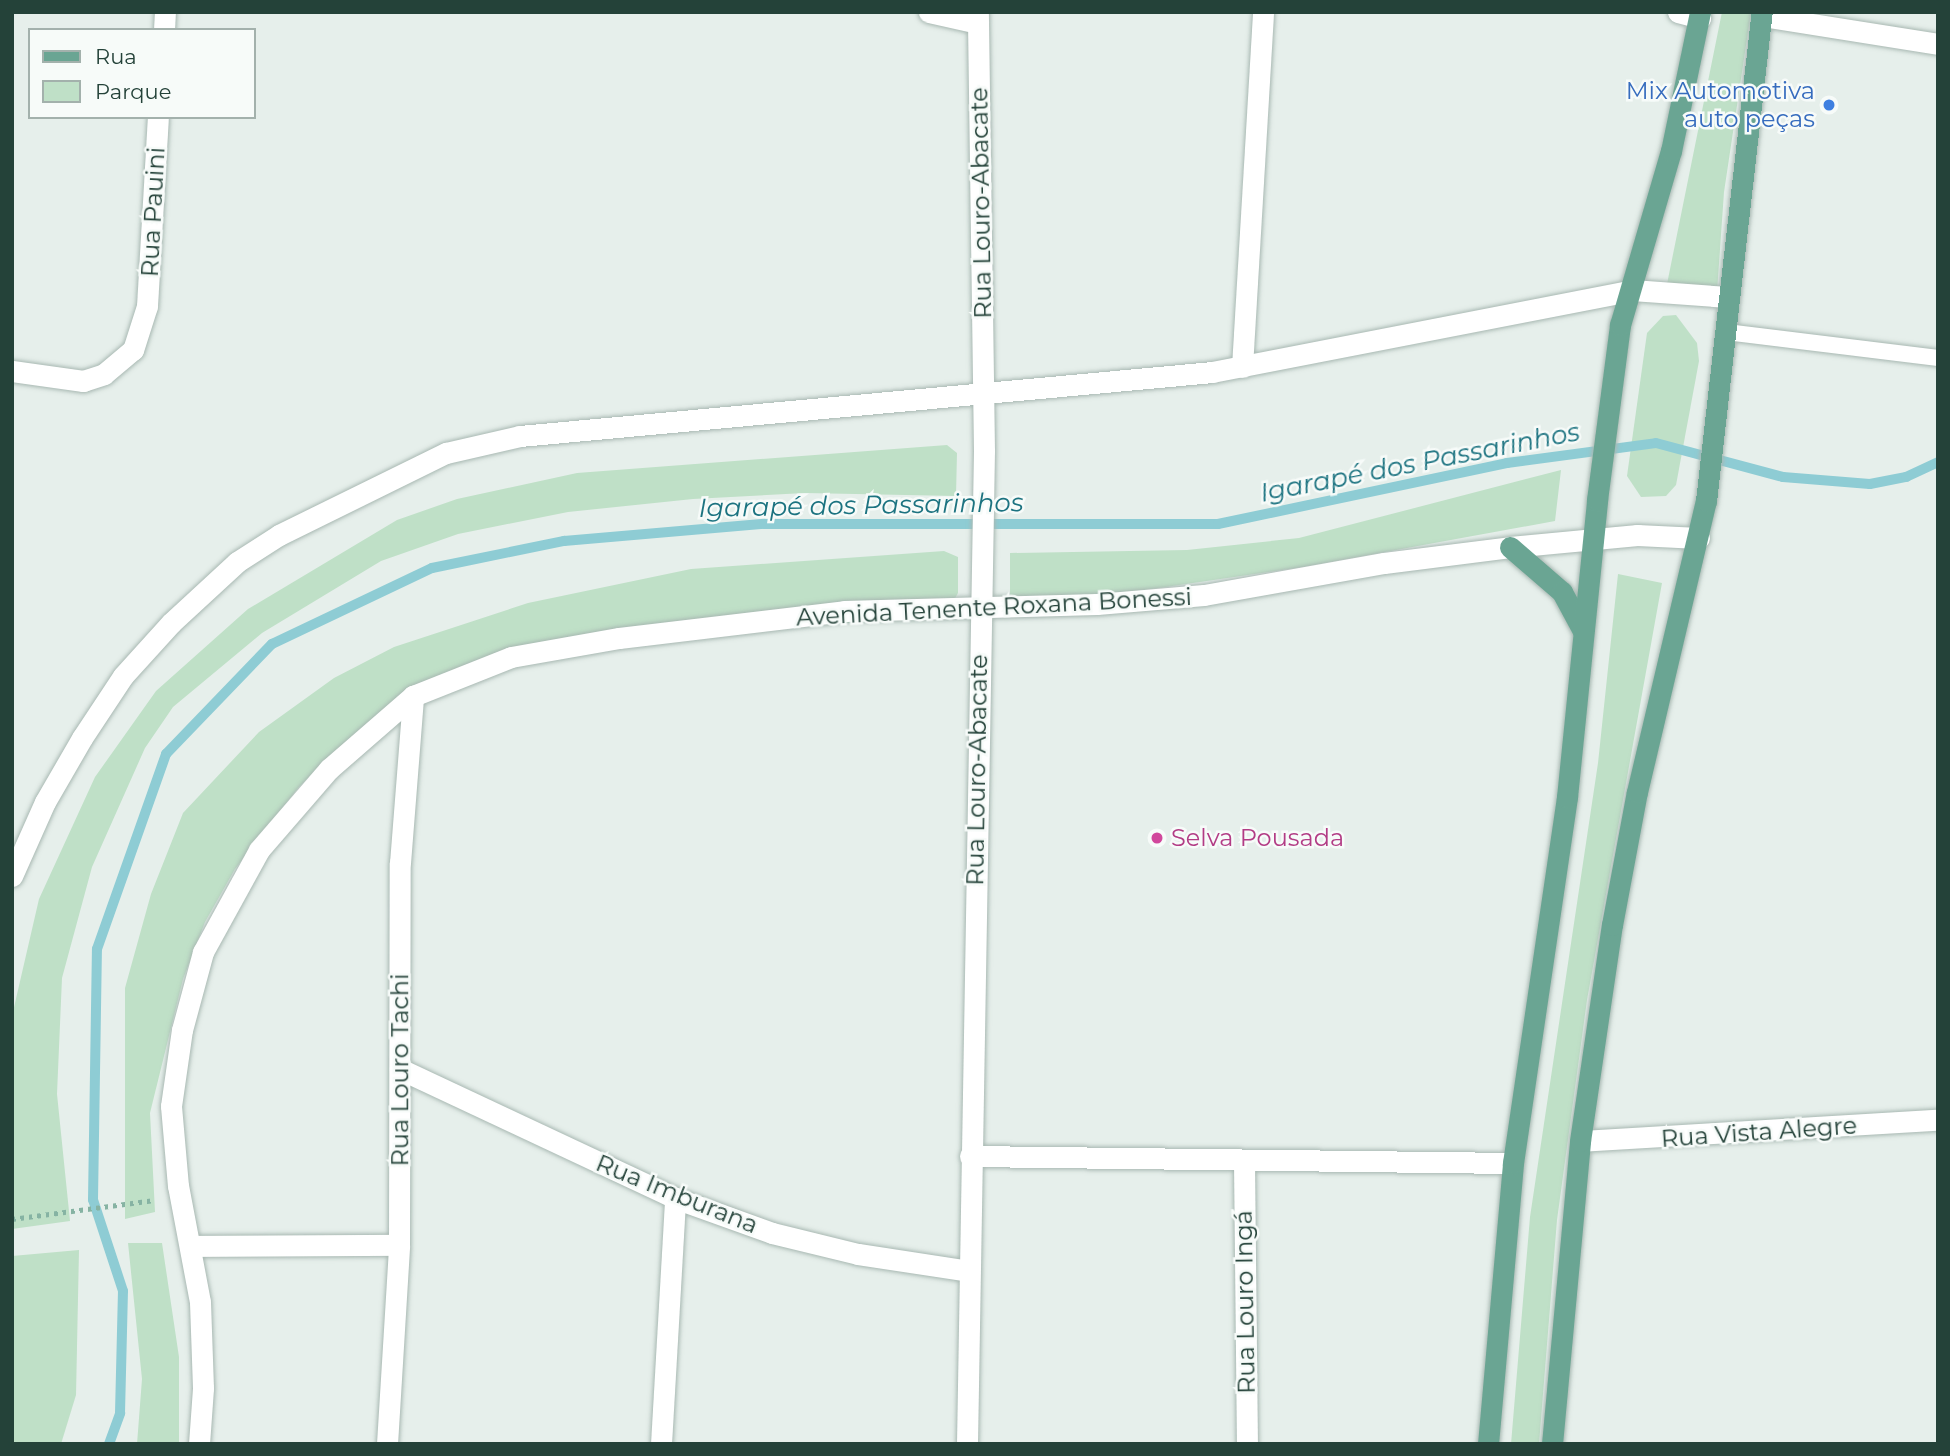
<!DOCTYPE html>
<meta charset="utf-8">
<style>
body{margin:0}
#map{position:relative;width:1950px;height:1456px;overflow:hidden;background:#e6efeb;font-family:Montserrat,sans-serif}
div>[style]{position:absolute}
.green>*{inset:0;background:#bfe0c7}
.stream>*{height:10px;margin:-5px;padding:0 5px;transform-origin:5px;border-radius:5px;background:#8eccd4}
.path>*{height:4.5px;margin-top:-2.25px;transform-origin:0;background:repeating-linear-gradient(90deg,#86b3a3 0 3.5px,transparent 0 8.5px)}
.roads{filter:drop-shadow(0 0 2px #a8b8b2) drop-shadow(0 0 2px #a8b8b2)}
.service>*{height:16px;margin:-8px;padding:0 8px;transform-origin:8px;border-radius:8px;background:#fff}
.minor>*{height:21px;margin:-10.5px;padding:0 10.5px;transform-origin:10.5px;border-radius:10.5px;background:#fff}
.tertiary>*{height:21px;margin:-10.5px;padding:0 10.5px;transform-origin:10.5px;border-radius:10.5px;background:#fff}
.primary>*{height:21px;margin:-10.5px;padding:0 10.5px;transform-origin:10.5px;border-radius:10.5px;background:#6aa593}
.dots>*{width:19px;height:19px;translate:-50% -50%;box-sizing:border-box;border:4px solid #f7fbf9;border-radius:50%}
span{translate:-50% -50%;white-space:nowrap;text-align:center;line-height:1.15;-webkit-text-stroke:5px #f7fbf9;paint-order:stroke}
.shop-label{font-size:24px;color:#366cbe}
.right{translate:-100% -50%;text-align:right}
.street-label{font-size:24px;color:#244239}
.hotel-label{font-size:24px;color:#b23c85}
.left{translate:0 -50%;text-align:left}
.water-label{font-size:26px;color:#1c7380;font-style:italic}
.frame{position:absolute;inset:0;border:14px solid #244239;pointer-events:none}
.legend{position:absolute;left:28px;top:28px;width:228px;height:91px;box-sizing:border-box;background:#f7fbf9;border:2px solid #a3b1ac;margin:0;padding:9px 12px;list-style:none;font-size:21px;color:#244239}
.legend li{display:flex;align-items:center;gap:14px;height:35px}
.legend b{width:35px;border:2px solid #a3b1ac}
</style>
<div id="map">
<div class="green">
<i style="clip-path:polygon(1722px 12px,1751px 12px,1724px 192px,1717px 292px,1667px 284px)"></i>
<i style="clip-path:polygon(1676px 315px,1697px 343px,1699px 361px,1676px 485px,1666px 496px,1641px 497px,1627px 476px,1647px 333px,1663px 316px)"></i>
<i style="clip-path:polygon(947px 445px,957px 453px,956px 496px,805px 493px,693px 499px,568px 512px,458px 534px,381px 561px,262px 633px,173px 707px,145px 748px,92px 867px,62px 978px,57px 1094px,70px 1221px,12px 1229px,12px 1016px,39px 899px,95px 777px,156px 691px,248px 609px,397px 520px,457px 499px,577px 473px)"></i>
<i style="clip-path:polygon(1561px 470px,1555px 521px,1303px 567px,1021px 608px,1010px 605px,1010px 553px,1187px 550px,1299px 538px)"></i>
<i style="clip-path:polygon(944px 551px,958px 557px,958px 593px,944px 618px,576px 637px,507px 654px,334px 752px,298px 788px,235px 869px,205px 922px,183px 979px,150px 1113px,155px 1212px,125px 1219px,125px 988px,151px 894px,183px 813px,259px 732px,334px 678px,394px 647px,528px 603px,691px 569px)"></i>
<i style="clip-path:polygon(1618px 574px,1662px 583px,1587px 1000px,1557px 1220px,1539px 1444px,1511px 1444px,1530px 1217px,1598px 763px)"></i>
<i style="clip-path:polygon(128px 1243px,162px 1243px,179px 1357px,179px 1444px,137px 1444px,142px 1379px)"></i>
<i style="clip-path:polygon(79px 1250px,76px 1395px,61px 1444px,12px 1444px,12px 1256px)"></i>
</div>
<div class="stream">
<i style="left:109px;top:1444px;width:33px;rotate:-70deg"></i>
<i style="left:120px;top:1413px;width:122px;rotate:-88.6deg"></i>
<i style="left:123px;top:1291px;width:96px;rotate:-108.2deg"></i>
<i style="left:93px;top:1200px;width:251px;rotate:-89.1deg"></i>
<i style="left:97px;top:949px;width:207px;rotate:-70.5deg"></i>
<i style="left:166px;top:754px;width:153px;rotate:-46.1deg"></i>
<i style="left:272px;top:644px;width:177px;rotate:-25.4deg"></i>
<i style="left:432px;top:568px;width:135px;rotate:-11.6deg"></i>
<i style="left:564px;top:541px;width:201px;rotate:-4.9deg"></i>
<i style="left:764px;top:524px;width:454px"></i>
<i style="left:1218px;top:524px;width:295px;rotate:-11.9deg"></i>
<i style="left:1507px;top:463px;width:150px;rotate:-7.6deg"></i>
<i style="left:1656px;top:443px;width:131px;rotate:15deg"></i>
<i style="left:1783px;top:477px;width:87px;rotate:4.6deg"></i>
<i style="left:1870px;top:484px;width:37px;rotate:-11deg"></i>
<i style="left:1906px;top:477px;width:35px;rotate:-25deg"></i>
</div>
<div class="path">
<i style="left:12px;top:1219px;width:144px;rotate:-7.6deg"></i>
</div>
<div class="roads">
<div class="service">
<i style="left:1726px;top:332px;width:214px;rotate:7deg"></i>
</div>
<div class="minor">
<i style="left:929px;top:12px;width:50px;rotate:12.7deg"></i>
<i style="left:1678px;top:12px;width:23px;rotate:15deg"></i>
<i style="left:1762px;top:16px;width:178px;rotate:9deg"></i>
<i style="left:164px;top:30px;width:18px;rotate:-87deg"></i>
<i style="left:1242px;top:367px;width:356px;rotate:-86.6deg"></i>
<i style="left:12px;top:371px;width:72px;rotate:8deg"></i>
<i style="left:83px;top:381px;width:22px;rotate:-18deg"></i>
<i style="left:104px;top:374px;width:38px;rotate:-40deg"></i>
<i style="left:133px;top:350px;width:46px;rotate:-72.3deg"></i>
<i style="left:147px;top:306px;width:189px;rotate:-86.7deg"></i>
<i style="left:400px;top:1069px;width:304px;rotate:25.1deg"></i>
<i style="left:675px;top:1198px;width:103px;rotate:19.8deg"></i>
<i style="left:772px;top:1233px;width:89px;rotate:13.7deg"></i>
<i style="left:858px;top:1254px;width:112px;rotate:8.7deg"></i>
<i style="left:1580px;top:1141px;width:359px;rotate:-3.4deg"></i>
<i style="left:970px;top:1156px;width:543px;rotate:0.74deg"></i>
<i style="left:1244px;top:1161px;width:283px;rotate:89.4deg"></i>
<i style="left:190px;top:1246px;width:209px;rotate:-0.3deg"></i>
<i style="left:387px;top:1444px;width:199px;rotate:-86.5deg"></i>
<i style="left:399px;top:1245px;width:382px;rotate:-89.9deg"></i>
<i style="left:400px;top:863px;width:168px;rotate:-85.5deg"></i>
<i style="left:661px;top:1444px;width:246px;rotate:-86.7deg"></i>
<i style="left:967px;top:1444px;width:993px;rotate:-89.02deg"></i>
<i style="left:984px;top:451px;width:439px;rotate:-90.8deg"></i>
</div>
<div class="tertiary">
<i style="left:12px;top:876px;width:81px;rotate:-66deg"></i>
<i style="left:45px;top:802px;width:74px;rotate:-60deg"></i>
<i style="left:82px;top:738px;width:74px;rotate:-56.5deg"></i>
<i style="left:123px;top:676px;width:72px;rotate:-47.8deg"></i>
<i style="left:171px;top:623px;width:90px;rotate:-42.7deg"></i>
<i style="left:237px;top:562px;width:50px;rotate:-32.7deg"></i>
<i style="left:279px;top:535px;width:186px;rotate:-26.2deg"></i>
<i style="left:446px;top:453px;width:76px;rotate:-12.9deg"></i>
<i style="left:520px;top:436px;width:695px;rotate:-5.28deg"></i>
<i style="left:1212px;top:372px;width:428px;rotate:-11deg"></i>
<i style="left:1632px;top:290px;width:96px;rotate:4.2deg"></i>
<i style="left:199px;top:1444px;width:56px;rotate:-85.9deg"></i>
<i style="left:203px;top:1388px;width:86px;rotate:-92deg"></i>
<i style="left:200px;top:1302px;width:118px;rotate:-100.7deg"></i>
<i style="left:178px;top:1186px;width:80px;rotate:-95deg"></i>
<i style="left:171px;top:1106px;width:77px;rotate:-81.8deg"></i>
<i style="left:182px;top:1030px;width:81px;rotate:-74.9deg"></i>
<i style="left:203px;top:952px;width:116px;rotate:-61.2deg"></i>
<i style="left:259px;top:850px;width:107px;rotate:-49.2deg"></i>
<i style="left:329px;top:769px;width:111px;rotate:-41deg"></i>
<i style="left:413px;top:696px;width:105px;rotate:-21.7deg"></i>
<i style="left:511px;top:657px;width:110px;rotate:-10deg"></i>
<i style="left:619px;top:638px;width:227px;rotate:-6.8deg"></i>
<i style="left:844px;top:611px;width:253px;rotate:-1.6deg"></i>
<i style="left:1097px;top:604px;width:107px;rotate:-4.8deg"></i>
<i style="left:1204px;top:595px;width:183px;rotate:-10.1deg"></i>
<i style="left:1384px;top:563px;width:127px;rotate:-7.2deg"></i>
<i style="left:1510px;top:547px;width:128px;rotate:-5.4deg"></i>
<i style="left:1637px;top:535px;width:62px;rotate:2.8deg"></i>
</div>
<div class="primary">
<i style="left:1510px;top:547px;width:69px;rotate:40.9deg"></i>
<i style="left:1562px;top:592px;width:44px;rotate:61.7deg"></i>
<i style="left:1488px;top:1444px;width:282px;rotate:-84.9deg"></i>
<i style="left:1513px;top:1163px;width:370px;rotate:-81.6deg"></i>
<i style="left:1567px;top:797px;width:299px;rotate:-84.2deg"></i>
<i style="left:1597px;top:500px;width:177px;rotate:-82.5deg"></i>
<i style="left:1620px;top:325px;width:181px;rotate:-73.7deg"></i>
<i style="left:1671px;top:151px;width:142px;rotate:-78.2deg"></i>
<i style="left:1552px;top:1444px;width:304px;rotate:-84.7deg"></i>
<i style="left:1580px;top:1141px;width:218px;rotate:-81.6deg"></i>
<i style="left:1612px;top:925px;width:135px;rotate:-79.4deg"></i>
<i style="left:1637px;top:792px;width:299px;rotate:-76.7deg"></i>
<i style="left:1706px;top:501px;width:492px;rotate:-83.5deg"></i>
</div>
</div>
<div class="dots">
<i style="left:1829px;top:105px;background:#3f7fe0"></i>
<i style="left:1157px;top:838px;background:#d1479c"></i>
</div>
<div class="shop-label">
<span class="right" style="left:1815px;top:105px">Mix Automotiva<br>auto peças</span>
</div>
<div class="street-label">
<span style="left:981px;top:203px;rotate:-91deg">Rua Louro-Abacate</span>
<span style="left:153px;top:212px;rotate:-87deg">Rua Pauini</span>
<span style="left:994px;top:607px;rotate:-3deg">Avenida Tenente Roxana Bonessi</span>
<span style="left:977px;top:770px;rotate:-89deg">Rua Louro-Abacate</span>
<span style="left:400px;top:1070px;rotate:-90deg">Rua Louro Tachi</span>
<span style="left:1759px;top:1132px;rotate:-4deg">Rua Vista Alegre</span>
<span style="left:677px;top:1194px;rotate:22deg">Rua Imburana</span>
<span style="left:1245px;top:1302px;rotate:-91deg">Rua Louro Ingá</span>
</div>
<div class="hotel-label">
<span class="left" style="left:1171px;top:838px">Selva Pousada</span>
</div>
<div class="water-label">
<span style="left:1420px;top:463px;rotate:-11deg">Igarapé dos Passarinhos</span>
<span style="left:861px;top:506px;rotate:-1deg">Igarapé dos Passarinhos</span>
</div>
<div class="frame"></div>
<ul class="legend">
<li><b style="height:9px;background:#6aa593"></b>Rua</li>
<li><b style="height:19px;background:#bfe0c7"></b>Parque</li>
</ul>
</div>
